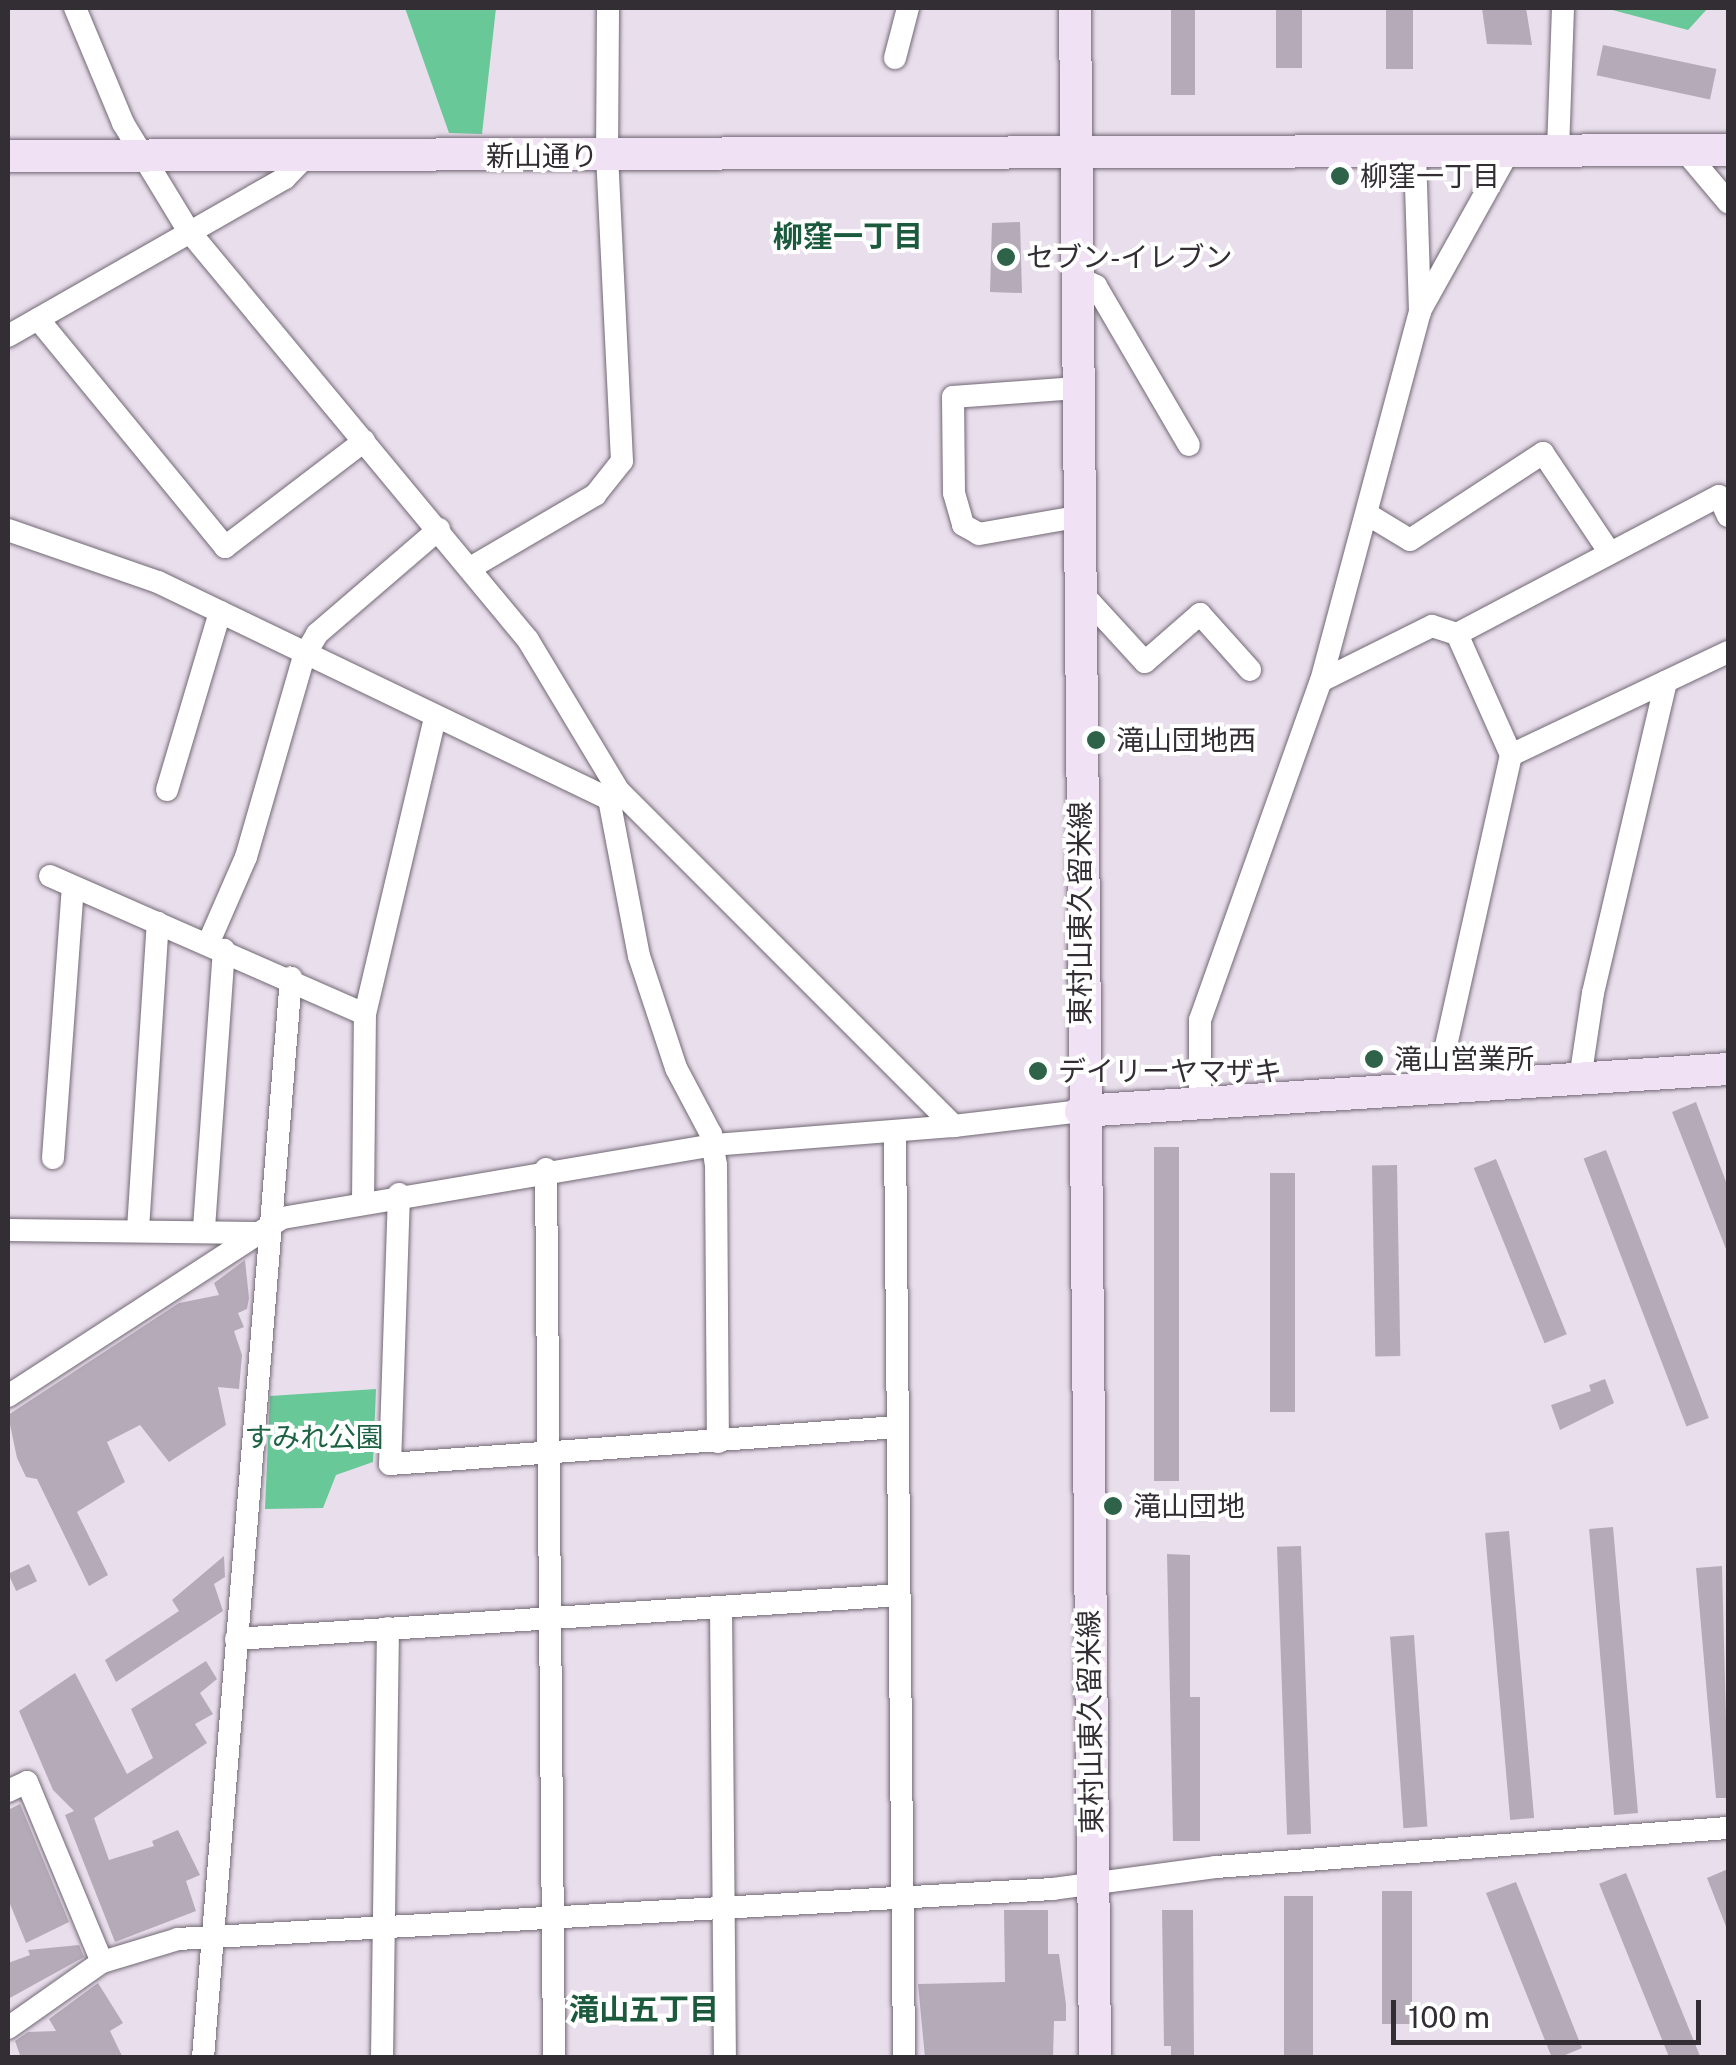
<!DOCTYPE html>
<meta charset="utf-8">
<style>
body{margin:0}
#map{position:relative;width:1736px;height:2065px;overflow:hidden;background:#e9deec;font-family:"Public Sans","Noto Sans JP",sans-serif}
div>[style]{position:absolute}
.green>*{inset:0;background:#69c898}
.building>*{inset:0;background:#b5abb8;transform-origin:0 0}
.roads{filter:drop-shadow(0 0 2px #726975) drop-shadow(0 0 2px #726975)}
.street>*{height:22px;margin:-11px;padding:0 11px;transform-origin:11px;border-radius:11px;background:#fff}
.secondary>*{height:32px;margin:-16px;padding:0 16px;transform-origin:16px;border-radius:16px;background:#f0e2f4}
.dots>*{width:28px;height:28px;translate:-50% -50%;box-sizing:border-box;border:5px solid #fff;border-radius:50%}
span{translate:-50% -50%;white-space:nowrap;text-align:center;line-height:1.15;-webkit-text-stroke:8px #fff;paint-order:stroke}
.street-label{font-size:28px;color:#322e34}
.poi-label{font-size:28px;color:#322e34}
.left{translate:0 -50%;text-align:left}
.park-label{font-size:28px;color:#1c6243}
.neighbourhood-label{font-size:30px;color:#1c5a3e;font-weight:700}
.frame{position:absolute;inset:0;border:10px solid #322e34;pointer-events:none}
.scale{position:absolute;left:1391px;top:2000px;width:310px;height:45px;box-sizing:border-box;border:5px solid #322e34;border-top:0;padding-left:12px;font-size:30px;line-height:35px;white-space:nowrap;color:#322e34;-webkit-text-stroke:8px #fff;paint-order:stroke}
</style>
<div id="map">
<div class="green">
<i style="clip-path:polygon(405px 8px,496px 8px,482px 134px,449px 133px)"></i>
<i style="clip-path:polygon(1605px 8px,1708px 8px,1688px 30px)"></i>
<i style="clip-path:polygon(376px 1389px,373px 1462px,336px 1475px,323px 1508px,265px 1509px,270px 1396px)"></i>
</div>
<div class="building">
<i style="left:1171px;top:8px;width:24px;height:87px"></i>
<i style="left:1276px;top:8px;width:26px;height:60px"></i>
<i style="left:1386px;top:8px;width:27px;height:61px"></i>
<i style="clip-path:polygon(1482px 8px,1526px 8px,1532px 45px,1487px 44px)"></i>
<i style="left:1603px;top:45px;width:116px;height:31px;rotate:12deg"></i>
<i style="clip-path:polygon(1020px 222px,1022px 293px,990px 292px,992px 223px)"></i>
<i style="clip-path:polygon(1696px 1102px,1728px 1187px,1728px 1254px,1672px 1112px)"></i>
<i style="left:1154px;top:1147px;width:25px;height:334px"></i>
<i style="left:1606px;top:1150px;width:287px;height:24px;rotate:69deg"></i>
<i style="left:1496px;top:1159px;width:189px;height:24px;rotate:68deg"></i>
<i style="left:1397px;top:1165px;width:191px;height:25px;rotate:89deg"></i>
<i style="left:1270px;top:1173px;width:25px;height:239px"></i>
<i style="clip-path:polygon(245px 1260px,249px 1298px,247px 1309px,238px 1313px,244px 1327px,234px 1331px,242px 1355px,239px 1389px,218px 1387px,226px 1425px,169px 1462px,140px 1425px,107px 1442px,125px 1482px,77px 1512px,108px 1575px,89px 1586px,37px 1479px,26px 1477px,17px 1458px,8px 1415px,179px 1303px,219px 1295px,214px 1283px)"></i>
<i style="clip-path:polygon(1605px 1379px,1614px 1403px,1560px 1430px,1551px 1405px,1591px 1391px,1589px 1385px)"></i>
<i style="left:1613px;top:1527px;width:287px;height:24px;rotate:85deg"></i>
<i style="left:1509px;top:1531px;width:288px;height:24px;rotate:85deg"></i>
<i style="left:1301px;top:1546px;width:288px;height:24px;rotate:88deg"></i>
<i style="clip-path:polygon(1167px 1554px,1190px 1555px,1190px 1697px,1200px 1697px,1200px 1841px,1173px 1841px)"></i>
<i style="clip-path:polygon(224px 1556px,225px 1577px,214px 1584px,223px 1611px,116px 1682px,105px 1660px,179px 1611px,172px 1600px)"></i>
<i style="left:29px;top:1564px;width:19px;height:23px;rotate:65deg"></i>
<i style="clip-path:polygon(1722px 1566px,1728px 1798px,1716px 1798px,1696px 1568px)"></i>
<i style="left:1414px;top:1635px;width:192px;height:24px;rotate:86deg"></i>
<i style="clip-path:polygon(206px 1661px,217px 1679px,200px 1693px,213px 1714px,195px 1724px,207px 1743px,94px 1818px,109px 1860px,154px 1846px,152px 1841px,178px 1830px,200px 1875px,186px 1881px,196px 1911px,115px 1942px,65px 1815px,74px 1811px,53px 1790px,19px 1711px,75px 1673px,127px 1774px,153px 1758px,131px 1709px)"></i>
<i style="clip-path:polygon(20px 1804px,69px 1922px,26px 1943px,8px 1899px,8px 1810px)"></i>
<i style="clip-path:polygon(1728px 1869px,1728px 1929px,1727px 1929px,1707px 1878px)"></i>
<i style="left:1626px;top:1873px;width:199px;height:29px;rotate:68deg"></i>
<i style="clip-path:polygon(1516px 1882px,1582px 2048px,1558px 2058px,1552px 2058px,1486px 1893px)"></i>
<i style="left:1382px;top:1891px;width:30px;height:133px"></i>
<i style="left:1284px;top:1896px;width:29px;height:162px"></i>
<i style="clip-path:polygon(1004px 1910px,1048px 1910px,1048px 1954px,1059px 1954px,1066px 2004px,1066px 2021px,1054px 2021px,1053px 2058px,925px 2058px,918px 1984px,1005px 1982px)"></i>
<i style="clip-path:polygon(1162px 1910px,1193px 1910px,1194px 2058px,1171px 2058px,1171px 2046px,1164px 2046px)"></i>
<i style="clip-path:polygon(79px 1945px,84px 1957px,8px 1999px,8px 1963px,30px 1955px,28px 1950px)"></i>
<i style="clip-path:polygon(98px 1983px,123px 2023px,110px 2031px,123px 2058px,21px 2058px,15px 2041px,28px 2032px,56px 2031px,49px 2019px)"></i>
</div>
<div class="roads">
<div class="street">
<i style="left:75px;top:8px;width:125px;rotate:67.3deg"></i>
<i style="left:123px;top:123px;width:125px;rotate:58.7deg"></i>
<i style="left:188px;top:230px;width:533px;rotate:50.33deg"></i>
<i style="left:528px;top:640px;width:175px;rotate:59deg"></i>
<i style="left:618px;top:790px;width:475px;rotate:45deg"></i>
<i style="left:954px;top:1126px;width:128px;rotate:-6.7deg"></i>
<i style="left:895px;top:58px;width:52px;rotate:-75.4deg"></i>
<i style="left:1558px;top:151px;width:143px;rotate:-88deg"></i>
<i style="left:1685px;top:151px;width:67px;rotate:49.9deg"></i>
<i style="left:1077px;top:277px;width:21px;rotate:25deg"></i>
<i style="left:1096px;top:286px;width:184px;rotate:59.7deg"></i>
<i style="left:1421px;top:309px;width:181px;rotate:-60.9deg"></i>
<i style="left:38px;top:319px;width:295px;rotate:50.6deg"></i>
<i style="left:225px;top:547px;width:175px;rotate:-37.3deg"></i>
<i style="left:8px;top:336px;width:319px;rotate:-29.7deg"></i>
<i style="left:285px;top:178px;width:32px;rotate:-46deg"></i>
<i style="left:1076px;top:388px;width:123px;rotate:175.8deg"></i>
<i style="left:953px;top:397px;width:96px;rotate:89.4deg"></i>
<i style="left:954px;top:493px;width:33px;rotate:74deg"></i>
<i style="left:963px;top:525px;width:18px;rotate:29deg"></i>
<i style="left:979px;top:534px;width:98px;rotate:-9.9deg"></i>
<i style="left:1367px;top:514px;width:50px;rotate:31.2deg"></i>
<i style="left:1410px;top:540px;width:159px;rotate:-33.2deg"></i>
<i style="left:1543px;top:453px;width:120px;rotate:56.2deg"></i>
<i style="left:8px;top:530px;width:159px;rotate:19.1deg"></i>
<i style="left:158px;top:582px;width:500px;rotate:25.69deg"></i>
<i style="left:472px;top:567px;width:143px;rotate:-30.3deg"></i>
<i style="left:595px;top:495px;width:43px;rotate:-51.5deg"></i>
<i style="left:622px;top:461px;width:305px;rotate:-92.8deg"></i>
<i style="left:607px;top:156px;width:148px;rotate:-89.6deg"></i>
<i style="left:1078px;top:589px;width:99px;rotate:47.5deg"></i>
<i style="left:1145px;top:662px;width:73px;rotate:-41.1deg"></i>
<i style="left:1200px;top:614px;width:75px;rotate:48.2deg"></i>
<i style="left:1457px;top:634px;width:296px;rotate:-27.8deg"></i>
<i style="left:1719px;top:496px;width:22px;rotate:66deg"></i>
<i style="left:1321px;top:681px;width:124px;rotate:-26.4deg"></i>
<i style="left:1432px;top:626px;width:26px;rotate:18deg"></i>
<i style="left:1457px;top:634px;width:133px;rotate:65.9deg"></i>
<i style="left:1511px;top:755px;width:343px;rotate:102.6deg"></i>
<i style="left:1511px;top:755px;width:240px;rotate:-25.4deg"></i>
<i style="left:167px;top:790px;width:186px;rotate:-73.4deg"></i>
<i style="left:609px;top:799px;width:160px;rotate:79.2deg"></i>
<i style="left:639px;top:956px;width:118px;rotate:71.7deg"></i>
<i style="left:676px;top:1068px;width:75px;rotate:62.1deg"></i>
<i style="left:711px;top:1134px;width:31px;rotate:81deg"></i>
<i style="left:716px;top:1165px;width:277px;rotate:89.6deg"></i>
<i style="left:50px;top:876px;width:344px;rotate:23.7deg"></i>
<i style="left:208px;top:944px;width:95px;rotate:-66.4deg"></i>
<i style="left:246px;top:857px;width:209px;rotate:-73.9deg"></i>
<i style="left:304px;top:656px;width:26px;rotate:-59deg"></i>
<i style="left:317px;top:634px;width:161px;rotate:-40.7deg"></i>
<i style="left:1580px;top:1079px;width:87px;rotate:-81.4deg"></i>
<i style="left:1593px;top:993px;width:320px;rotate:-76.8deg"></i>
<i style="left:1200px;top:1104px;width:84px;rotate:-90deg"></i>
<i style="left:1200px;top:1020px;width:360px;rotate:-70.4deg"></i>
<i style="left:1321px;top:681px;width:382px;rotate:-75deg"></i>
<i style="left:1420px;top:312px;width:159px;rotate:-91.8deg"></i>
<i style="left:895px;top:1134px;width:924px;rotate:89.44deg"></i>
<i style="left:53px;top:1158px;width:271px;rotate:-85.8deg"></i>
<i style="left:546px;top:1169px;width:889px;rotate:89.48deg"></i>
<i style="left:399px;top:1194px;width:270px;rotate:91.9deg"></i>
<i style="left:390px;top:1464px;width:508px;rotate:-4.17deg"></i>
<i style="left:363px;top:1201px;width:187px;rotate:-89.4deg"></i>
<i style="left:365px;top:1014px;width:304px;rotate:-76.7deg"></i>
<i style="left:204px;top:1228px;width:279px;rotate:-85.9deg"></i>
<i style="left:138px;top:1229px;width:307px;rotate:-86.3deg"></i>
<i style="left:8px;top:1230px;width:250px;rotate:0.7deg"></i>
<i style="left:8px;top:1396px;width:327px;rotate:-33deg"></i>
<i style="left:282px;top:1218px;width:437px;rotate:-9.6deg"></i>
<i style="left:713px;top:1145px;width:242px;rotate:-4.5deg"></i>
<i style="left:721px;top:1607px;width:451px;rotate:89.5deg"></i>
<i style="left:236px;top:1639px;width:665px;rotate:-3.79deg"></i>
<i style="left:8px;top:1791px;width:21px;rotate:-25deg"></i>
<i style="left:27px;top:1782px;width:195px;rotate:67.4deg"></i>
<i style="left:8px;top:2028px;width:115px;rotate:-35.1deg"></i>
<i style="left:102px;top:1962px;width:79px;rotate:-16.8deg"></i>
<i style="left:178px;top:1939px;width:876px;rotate:-3.27deg"></i>
<i style="left:1053px;top:1889px;width:164px;rotate:-7.7deg"></i>
<i style="left:1216px;top:1867px;width:513px;rotate:-4.36deg"></i>
<i style="left:203px;top:2058px;width:1084px;rotate:-85.34deg"></i>
<i style="left:382px;top:2058px;width:430px;rotate:-89.2deg"></i>
</div>
<div class="secondary">
<i style="left:1075px;top:8px;width:2050px;rotate:89.44deg"></i>
<i style="left:8px;top:156px;width:1720px;rotate:-0.2deg"></i>
<i style="left:1081px;top:1111px;width:648px;rotate:-3.71deg"></i>
</div>
</div>
<div class="dots">
<i style="left:1340px;top:176px;background:#2f6349"></i>
<i style="left:1006px;top:257px;background:#2f6349"></i>
<i style="left:1096px;top:740px;background:#2f6349"></i>
<i style="left:1374px;top:1059px;background:#2f6349"></i>
<i style="left:1038px;top:1071px;background:#2f6349"></i>
<i style="left:1113px;top:1506px;background:#2f6349"></i>
</div>
<div class="street-label">
<span style="left:542px;top:156px">新山通り</span>
<span style="left:1080px;top:913px;rotate:-90deg">東村山東久留米線</span>
<span style="left:1090px;top:1722px;rotate:-91deg">東村山東久留米線</span>
</div>
<div class="poi-label">
<span class="left" style="left:1360px;top:176px">柳窪一丁目</span>
<span class="left" style="left:1026px;top:257px">セブン-イレブン</span>
<span class="left" style="left:1116px;top:740px">滝山団地西</span>
<span class="left" style="left:1394px;top:1059px">滝山営業所</span>
<span class="left" style="left:1058px;top:1071px">デイリーヤマザキ</span>
<span class="left" style="left:1133px;top:1506px">滝山団地</span>
</div>
<div class="park-label">
<span style="left:314px;top:1437px">すみれ公園</span>
</div>
<div class="neighbourhood-label">
<span style="left:848px;top:236px">柳窪一丁目</span>
<span style="left:644px;top:2009px">滝山五丁目</span>
</div>
<div class="frame"></div>
<div class="scale">100 m</div>
</div>
